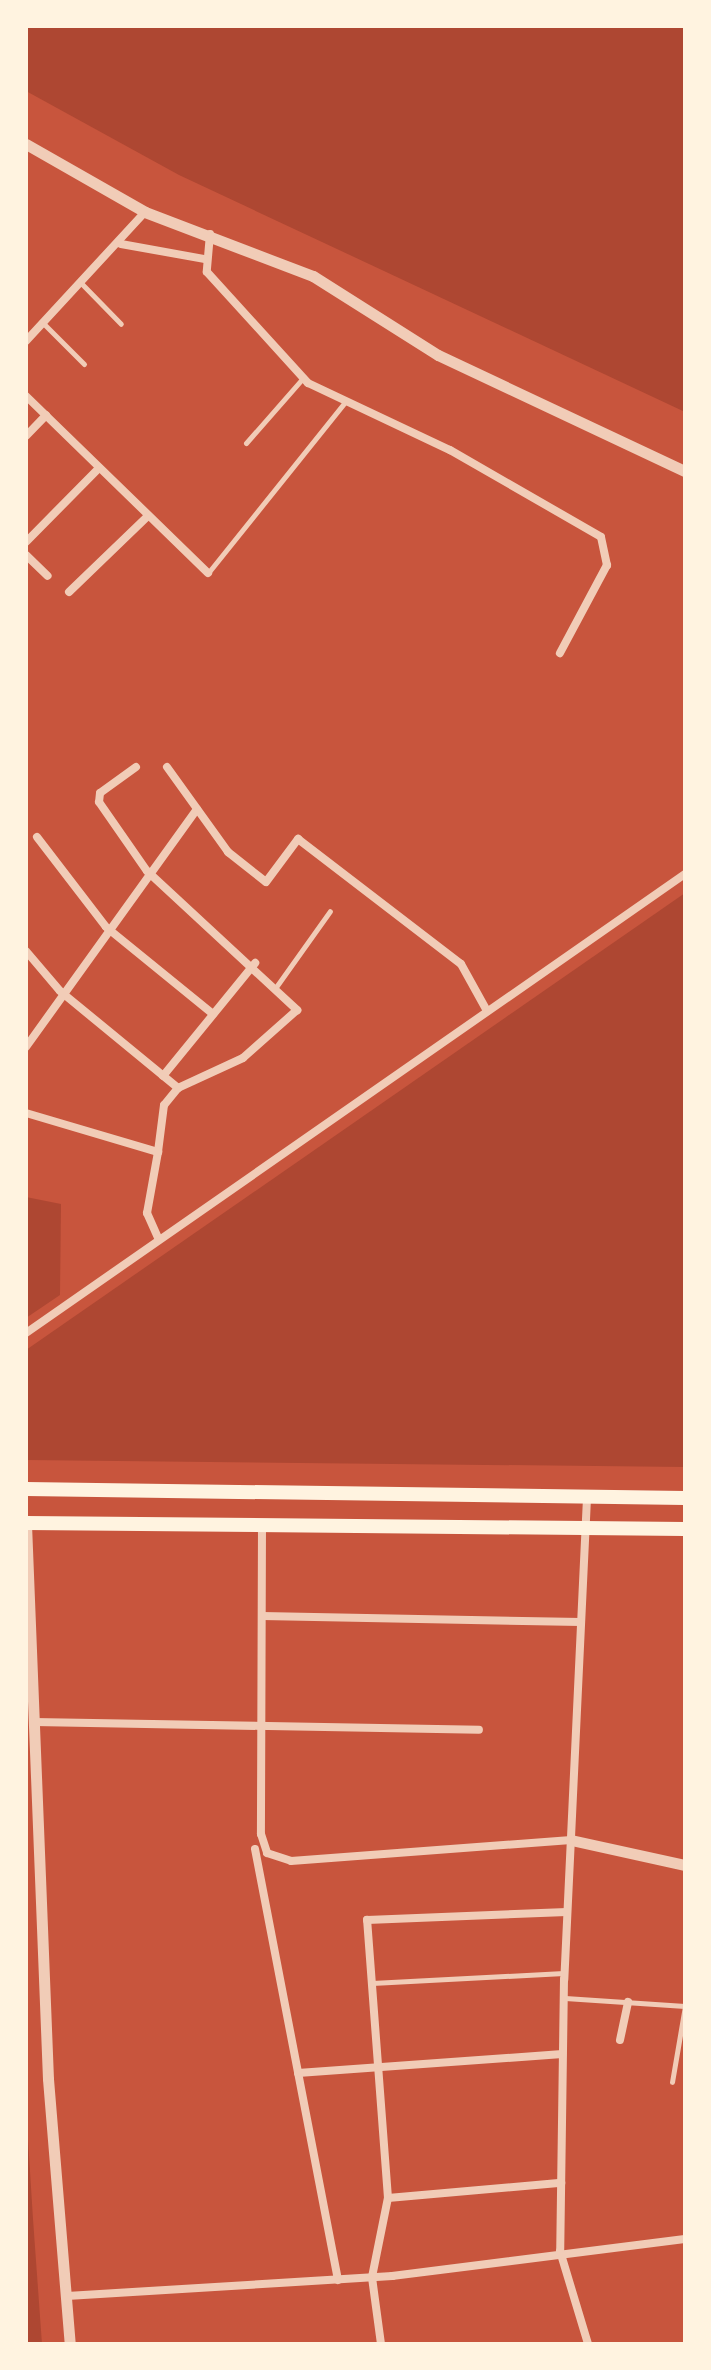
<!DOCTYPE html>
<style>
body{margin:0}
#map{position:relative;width:711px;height:2370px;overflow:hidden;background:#c8553d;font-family:Quicksand,sans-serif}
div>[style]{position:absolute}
.green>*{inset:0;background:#ae4732}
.service>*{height:5px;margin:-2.5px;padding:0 2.5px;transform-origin:2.5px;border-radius:2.5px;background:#f1ccb7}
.minor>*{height:8px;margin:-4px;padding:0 4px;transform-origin:4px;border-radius:4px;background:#f1ccb7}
.tertiary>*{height:11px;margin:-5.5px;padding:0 5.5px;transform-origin:5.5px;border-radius:5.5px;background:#f1ccb7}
.primary>*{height:14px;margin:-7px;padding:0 7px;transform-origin:7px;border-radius:7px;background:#fff3e0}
span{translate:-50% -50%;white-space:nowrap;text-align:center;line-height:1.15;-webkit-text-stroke:6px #fff3e0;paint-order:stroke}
.frame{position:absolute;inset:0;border:28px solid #fff3e0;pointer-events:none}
</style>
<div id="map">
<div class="green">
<i style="clip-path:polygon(26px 26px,685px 26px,685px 412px,179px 175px,26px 91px)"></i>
<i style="clip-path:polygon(685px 893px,685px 1467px,26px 1460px,26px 1350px)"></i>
<i style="clip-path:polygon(26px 1197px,61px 1204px,60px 1295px,26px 1318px)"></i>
<i style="clip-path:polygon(26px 2107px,33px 2219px,42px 2344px,26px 2344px)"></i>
</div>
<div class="service">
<i style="left:81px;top:283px;width:57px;rotate:45.7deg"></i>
<i style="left:43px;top:323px;width:58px;rotate:45deg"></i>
<i style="left:246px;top:443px;width:86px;rotate:-48.8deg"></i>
<i style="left:208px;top:573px;width:218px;rotate:-51.3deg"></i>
<i style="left:276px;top:987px;width:93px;rotate:-54.6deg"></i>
<i style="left:372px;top:1983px;width:192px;rotate:-3deg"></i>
<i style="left:565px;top:1998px;width:120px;rotate:3.8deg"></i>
<i style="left:685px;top:2006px;width:77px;rotate:99.7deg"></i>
</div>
<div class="minor">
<i style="left:210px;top:234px;width:38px;rotate:95deg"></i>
<i style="left:207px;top:272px;width:150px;rotate:47.7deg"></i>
<i style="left:308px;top:383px;width:157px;rotate:25.3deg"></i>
<i style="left:450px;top:450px;width:174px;rotate:29.9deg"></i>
<i style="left:601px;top:537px;width:29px;rotate:78deg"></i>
<i style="left:607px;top:565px;width:100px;rotate:118.1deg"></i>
<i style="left:121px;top:244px;width:84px;rotate:10.2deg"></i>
<i style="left:26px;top:341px;width:176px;rotate:-47.3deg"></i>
<i style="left:26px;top:396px;width:254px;rotate:44.2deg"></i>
<i style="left:26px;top:436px;width:29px;rotate:-46deg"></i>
<i style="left:26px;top:542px;width:104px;rotate:-45.4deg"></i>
<i style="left:26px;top:555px;width:30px;rotate:44deg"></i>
<i style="left:69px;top:592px;width:110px;rotate:-43.9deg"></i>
<i style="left:136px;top:767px;width:44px;rotate:144.2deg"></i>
<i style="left:100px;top:793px;width:9px;rotate:96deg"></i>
<i style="left:99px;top:802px;width:84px;rotate:55.2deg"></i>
<i style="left:147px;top:871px;width:205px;rotate:42.8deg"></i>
<i style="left:297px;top:1010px;width:72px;rotate:138.4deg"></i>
<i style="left:243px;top:1058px;width:72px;rotate:155.2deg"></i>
<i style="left:178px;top:1088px;width:22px;rotate:129deg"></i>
<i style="left:164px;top:1105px;width:47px;rotate:97.3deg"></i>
<i style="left:167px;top:767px;width:105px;rotate:54.3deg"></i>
<i style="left:228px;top:852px;width:48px;rotate:38.3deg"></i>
<i style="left:266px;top:882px;width:54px;rotate:-53.3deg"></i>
<i style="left:298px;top:839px;width:205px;rotate:37.5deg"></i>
<i style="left:461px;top:964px;width:54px;rotate:61deg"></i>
<i style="left:37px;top:837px;width:113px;rotate:52.5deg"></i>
<i style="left:106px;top:927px;width:138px;rotate:39.1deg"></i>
<i style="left:26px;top:951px;width:52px;rotate:49.6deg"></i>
<i style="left:60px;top:991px;width:153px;rotate:39.4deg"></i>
<i style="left:26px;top:1047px;width:293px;rotate:-54.3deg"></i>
<i style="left:163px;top:1076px;width:146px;rotate:-50.8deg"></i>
<i style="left:26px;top:1113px;width:138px;rotate:16.5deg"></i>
<i style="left:158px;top:1152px;width:62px;rotate:100.2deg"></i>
<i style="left:147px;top:1213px;width:27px;rotate:66deg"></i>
<i style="left:26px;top:1333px;width:803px;rotate:-34.86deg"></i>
<i style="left:587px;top:1498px;width:482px;rotate:92.7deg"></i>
<i style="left:564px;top:1979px;width:272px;rotate:90.8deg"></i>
<i style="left:560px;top:2251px;width:97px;rotate:73.2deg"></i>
<i style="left:262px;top:1525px;width:309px;rotate:90.2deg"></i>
<i style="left:261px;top:1834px;width:20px;rotate:72deg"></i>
<i style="left:267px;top:1853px;width:25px;rotate:18deg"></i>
<i style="left:291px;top:1861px;width:281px;rotate:-4.3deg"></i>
<i style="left:262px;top:1616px;width:319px;rotate:1.1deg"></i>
<i style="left:34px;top:1722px;width:445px;rotate:1deg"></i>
<i style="left:255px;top:1849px;width:439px;rotate:79.1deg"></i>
<i style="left:620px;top:2040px;width:39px;rotate:-78deg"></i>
<i style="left:298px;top:2073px;width:265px;rotate:-4.1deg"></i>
<i style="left:388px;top:2198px;width:174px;rotate:-5deg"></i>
<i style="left:67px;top:2296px;width:326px;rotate:-3.5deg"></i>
<i style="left:392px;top:2276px;width:295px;rotate:-7.2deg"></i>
<i style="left:381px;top:2344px;width:68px;rotate:-97.7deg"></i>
<i style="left:372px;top:2277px;width:81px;rotate:-78.6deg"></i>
<i style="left:388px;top:2198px;width:279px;rotate:-94.3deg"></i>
<i style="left:367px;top:1920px;width:200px;rotate:-2.3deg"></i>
</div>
<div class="tertiary">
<i style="left:26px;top:144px;width:137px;rotate:29.7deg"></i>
<i style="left:145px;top:212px;width:180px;rotate:20.9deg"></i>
<i style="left:313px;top:276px;width:148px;rotate:32.3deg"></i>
<i style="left:438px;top:355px;width:273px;rotate:25.2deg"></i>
<i style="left:26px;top:1524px;width:555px;rotate:87.73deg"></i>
<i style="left:48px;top:2079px;width:266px;rotate:85.3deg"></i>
<i style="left:571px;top:1840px;width:117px;rotate:12.4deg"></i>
</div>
<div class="primary">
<i style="left:26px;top:1489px;width:659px;rotate:0.78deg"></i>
<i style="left:26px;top:1523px;width:659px;rotate:0.52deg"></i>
</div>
<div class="frame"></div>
</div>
